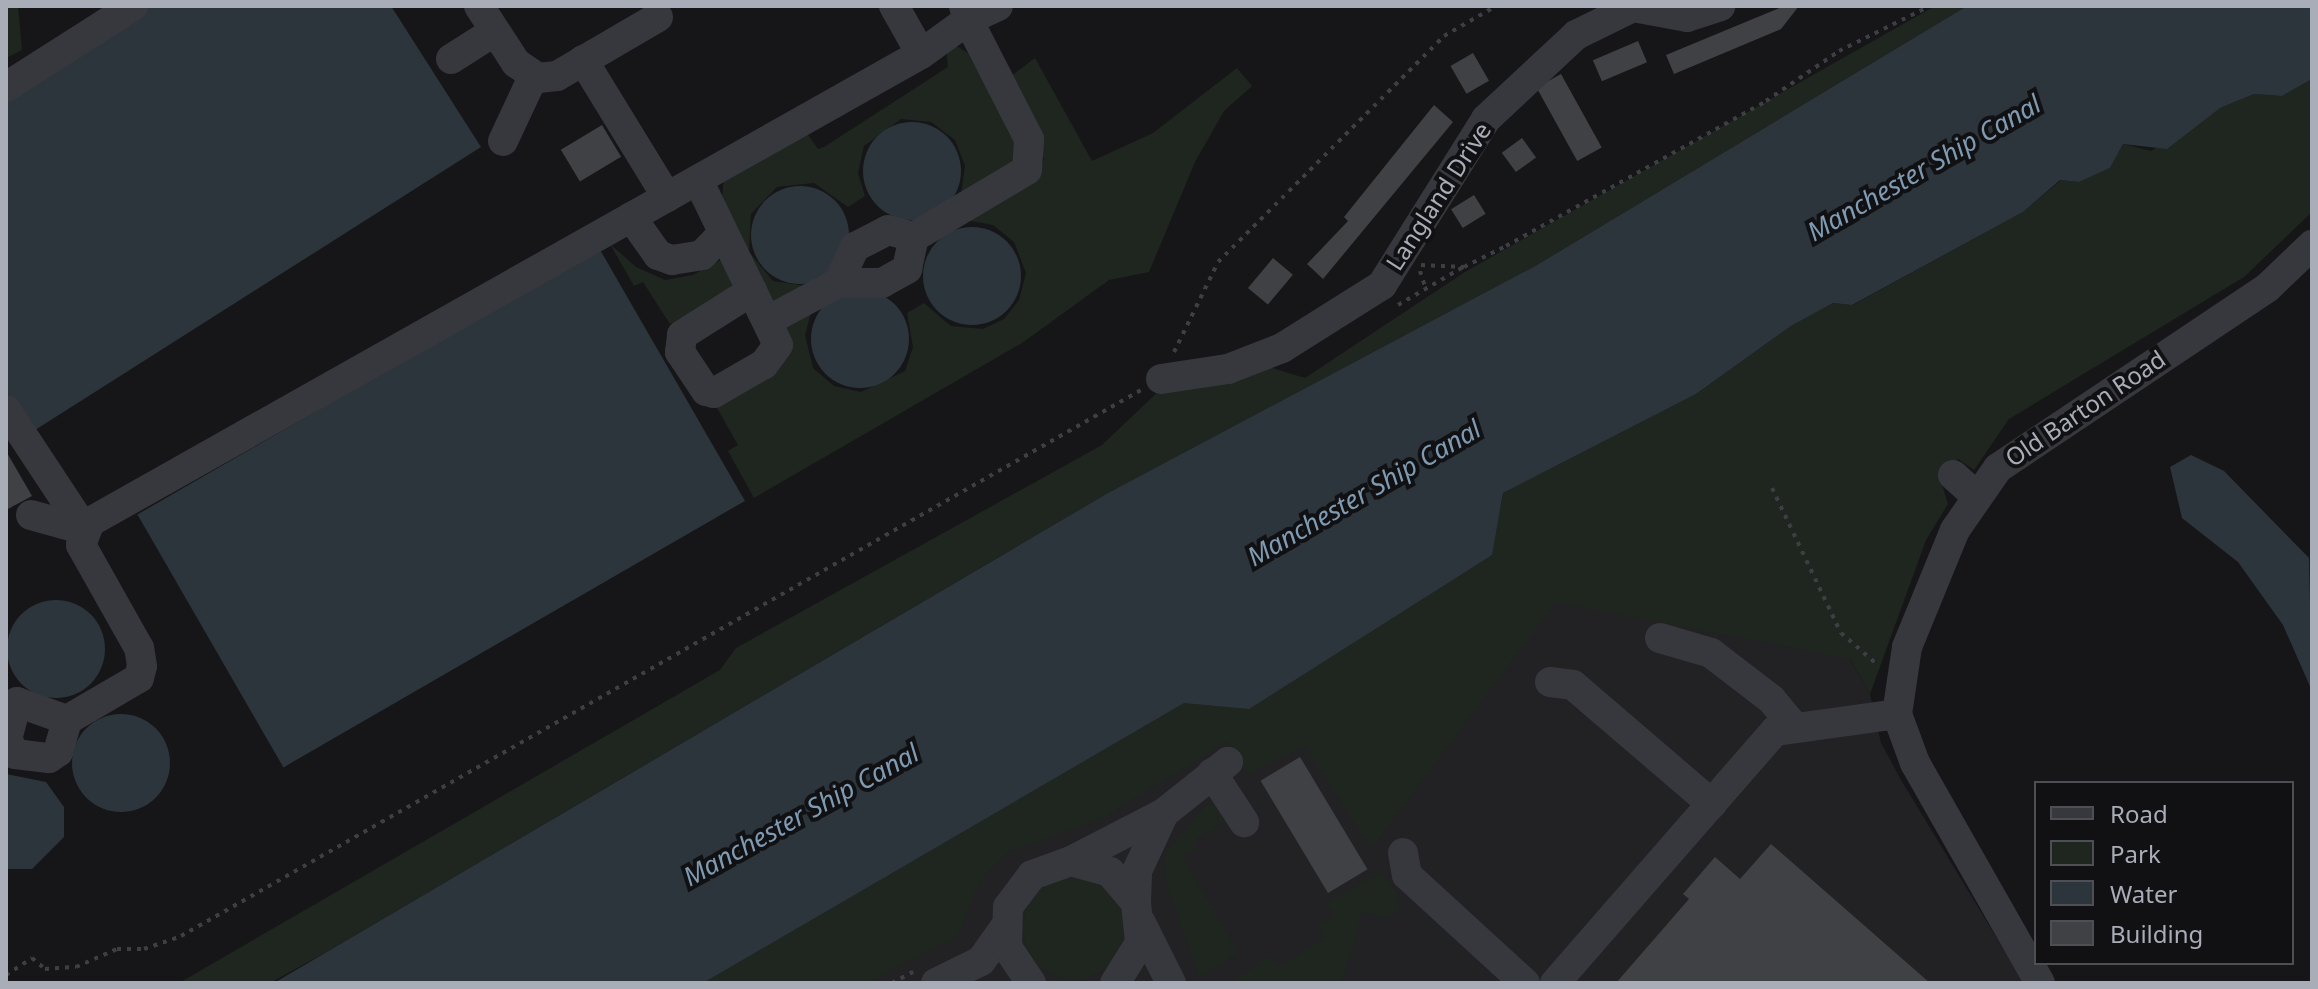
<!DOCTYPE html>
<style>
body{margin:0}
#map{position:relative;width:2318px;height:989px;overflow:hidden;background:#161618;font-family:"Noto Sans",sans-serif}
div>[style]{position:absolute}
.built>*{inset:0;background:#222225}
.green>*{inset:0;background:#1e261f}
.round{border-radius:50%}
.water>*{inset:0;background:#2c353c;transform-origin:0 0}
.building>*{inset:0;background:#404145;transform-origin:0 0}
.path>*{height:4px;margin-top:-2px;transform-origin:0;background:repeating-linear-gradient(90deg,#3d3f44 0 4px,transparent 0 10px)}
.minor>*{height:30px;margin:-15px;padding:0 15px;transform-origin:15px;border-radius:15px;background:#37383d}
span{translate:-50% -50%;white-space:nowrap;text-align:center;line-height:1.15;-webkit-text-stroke:8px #111113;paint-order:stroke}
.street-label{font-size:24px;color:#a8adb8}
.water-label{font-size:26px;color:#7f9bb3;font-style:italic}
.frame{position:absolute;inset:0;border:8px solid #a8adb8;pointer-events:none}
.legend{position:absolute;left:2034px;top:781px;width:260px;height:184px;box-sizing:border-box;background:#111113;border:2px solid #4d4f55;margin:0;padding:10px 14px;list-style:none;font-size:24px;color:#a8adb8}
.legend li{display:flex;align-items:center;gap:16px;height:40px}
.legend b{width:40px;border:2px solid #4d4f55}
</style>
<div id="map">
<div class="built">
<i style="clip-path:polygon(1696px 394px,1870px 694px,1881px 743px,1901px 780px,2024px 983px,703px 983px)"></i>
</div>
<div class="green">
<i style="clip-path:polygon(6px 6px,18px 6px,22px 50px,6px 58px)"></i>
<i style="clip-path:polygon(1935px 6px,1967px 6px,1537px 265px,1108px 493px,328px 951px,270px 983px,179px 983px,720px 670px,736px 648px,1102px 445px,1164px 386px,1241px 380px,1263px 365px,1305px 378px,1465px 272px)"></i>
<i style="clip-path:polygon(955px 45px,968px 53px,1023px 157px,961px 194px,965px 166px,955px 140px,931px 122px,901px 119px,864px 146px,858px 173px,865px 196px,848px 207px,814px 183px,777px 187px,751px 214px,749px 252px,773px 281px,806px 286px,771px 302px,722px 201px,724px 174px,804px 129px,818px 149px,824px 147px,948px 67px,946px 49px)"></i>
<i style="clip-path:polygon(1035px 58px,1092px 161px,1153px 133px,1237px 68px,1252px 86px,1224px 111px,1195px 162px,1149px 272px,1109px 280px,1022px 343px,754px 498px,728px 451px,738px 445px,717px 408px,787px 322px,811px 313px,805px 335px,813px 368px,834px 386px,861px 392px,905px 371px,913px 347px,907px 313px,924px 303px,951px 326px,983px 329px,1004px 319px,1019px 300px,1026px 273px,1014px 242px,993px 225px,966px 220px,1040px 169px,1044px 159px,1007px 79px)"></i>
<i style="clip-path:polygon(2312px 79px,2312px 212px,2244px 277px,2009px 419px,1974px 470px,1958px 459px,1939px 475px,1948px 504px,1926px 540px,1870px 694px,1850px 659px,1556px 602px,1371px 849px,1305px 746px,1248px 774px,1226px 742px,1103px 818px,1008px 852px,980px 881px,958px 936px,866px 983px,703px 983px,1184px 703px,1249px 709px,1492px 555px,1503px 493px,1696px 394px,1791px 326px,1833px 303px,1853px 305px,2023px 212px,2061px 180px,2079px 182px,2110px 168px,2123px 144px,2151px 151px,2220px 108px,2254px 94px,2282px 96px)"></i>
<i style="clip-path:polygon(610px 244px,636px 267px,665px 280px,693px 275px,722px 259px,736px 288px,670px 324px,643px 282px,634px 286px)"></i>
<i style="clip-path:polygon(1208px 803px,1222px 810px,1225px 822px,1195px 839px,1195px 850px,1182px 856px,1238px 953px,1199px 976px,1166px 881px,1166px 853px)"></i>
<i style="clip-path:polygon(1381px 872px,1396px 892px,1400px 912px,1383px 919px,1363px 912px,1341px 983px,1230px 983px,1271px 955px,1278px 966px,1324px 939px,1319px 925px,1334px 916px,1326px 903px)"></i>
<i class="round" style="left:1023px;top:877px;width:102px;height:102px"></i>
</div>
<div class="water">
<i style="clip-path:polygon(151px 6px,391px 6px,481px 147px,32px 432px,6px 391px,6px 99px)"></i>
<i style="clip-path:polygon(1967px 6px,2312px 6px,2312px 79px,2282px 96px,2254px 94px,2220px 108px,2167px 149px,2123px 144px,2110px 168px,2079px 182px,2060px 180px,2023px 212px,1852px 305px,1833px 303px,1791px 326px,1696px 394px,1503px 493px,1492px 555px,1249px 709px,1184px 703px,703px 983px,274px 983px,1108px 493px,1537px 265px)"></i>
<i class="round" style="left:863px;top:122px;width:98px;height:98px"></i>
<i class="round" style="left:751px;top:186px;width:98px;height:98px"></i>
<i class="round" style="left:923px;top:227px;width:98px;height:98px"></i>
<i style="left:599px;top:248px;width:292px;height:533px;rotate:60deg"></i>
<i class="round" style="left:811px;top:290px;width:98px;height:98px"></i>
<i style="clip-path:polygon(2191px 455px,2224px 471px,2309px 558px,2312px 691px,2283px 625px,2238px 562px,2182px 518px,2170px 467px)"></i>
<i class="round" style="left:7px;top:600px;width:98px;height:98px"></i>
<i class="round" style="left:72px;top:714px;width:98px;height:98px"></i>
<i style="clip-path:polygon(6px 774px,46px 782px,64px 807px,64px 837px,32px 869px,6px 869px)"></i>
</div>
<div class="building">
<i style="clip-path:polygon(1784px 6px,1799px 6px,1781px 29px,1674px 74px,1666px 55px)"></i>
<i style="left:1638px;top:41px;width:23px;height:49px;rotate:67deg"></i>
<i style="left:1473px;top:53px;width:32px;height:26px;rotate:60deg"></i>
<i style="left:1561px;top:74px;width:84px;height:28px;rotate:61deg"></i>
<i style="clip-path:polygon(1434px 105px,1453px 122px,1323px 279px,1307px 264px,1348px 221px,1344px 217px)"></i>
<i style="left:602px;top:125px;width:37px;height:48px;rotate:59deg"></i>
<i style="left:1522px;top:138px;width:24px;height:25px;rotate:54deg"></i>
<i style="left:1474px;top:195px;width:22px;height:27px;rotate:58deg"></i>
<i style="left:1273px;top:258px;width:26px;height:39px;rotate:40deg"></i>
<i style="clip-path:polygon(6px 451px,32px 496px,6px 510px)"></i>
<i style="left:1300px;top:757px;width:131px;height:46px;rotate:59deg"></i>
<i style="clip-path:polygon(1771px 844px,1930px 983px,1616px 983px,1689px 899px,1683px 894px,1715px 857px,1740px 879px)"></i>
</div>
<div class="path">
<i style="left:1421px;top:265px;width:43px;rotate:2.7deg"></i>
<i style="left:1464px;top:267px;width:47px;rotate:-26.6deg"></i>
<i style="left:1506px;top:246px;width:298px;rotate:-29.1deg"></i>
<i style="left:1766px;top:101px;width:88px;rotate:-34.4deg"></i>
<i style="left:1839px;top:51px;width:102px;rotate:-26.3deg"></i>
<i style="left:1420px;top:271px;width:19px;rotate:72deg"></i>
<i style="left:1398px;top:305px;width:75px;rotate:-30.3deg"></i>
<i style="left:1174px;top:352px;width:100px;rotate:-63.9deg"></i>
<i style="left:1218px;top:262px;width:320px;rotate:-45deg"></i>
<i style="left:1444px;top:36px;width:60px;rotate:-30deg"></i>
<i style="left:1772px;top:488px;width:161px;rotate:64.6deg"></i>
<i style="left:1841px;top:633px;width:50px;rotate:41deg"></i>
<i style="left:6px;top:975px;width:31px;rotate:-33deg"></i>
<i style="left:32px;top:958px;width:17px;rotate:40deg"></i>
<i style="left:45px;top:969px;width:31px;rotate:-4deg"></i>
<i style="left:76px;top:967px;width:45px;rotate:-23.7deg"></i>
<i style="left:117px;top:949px;width:27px"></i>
<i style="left:144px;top:949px;width:39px;rotate:-19deg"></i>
<i style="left:181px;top:936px;width:1104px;rotate:-29.63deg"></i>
<i style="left:892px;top:983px;width:24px;rotate:-28deg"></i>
</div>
<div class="minor">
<i style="left:479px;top:6px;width:68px;rotate:57deg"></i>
<i style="left:516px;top:63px;width:27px;rotate:34deg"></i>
<i style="left:538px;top:78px;width:19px;rotate:-6deg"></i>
<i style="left:557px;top:76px;width:117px;rotate:-30.3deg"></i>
<i style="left:894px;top:6px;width:55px;rotate:60.6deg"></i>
<i style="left:451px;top:59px;width:52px;rotate:-32.5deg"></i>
<i style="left:583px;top:60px;width:161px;rotate:58.5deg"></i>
<i style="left:6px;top:87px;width:151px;rotate:-32.5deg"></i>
<i style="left:503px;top:141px;width:71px;rotate:-64.9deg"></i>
<i style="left:698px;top:180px;width:183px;rotate:64.1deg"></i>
<i style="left:778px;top:345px;width:24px;rotate:126deg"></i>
<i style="left:764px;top:364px;width:58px;rotate:149.9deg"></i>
<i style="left:714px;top:393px;width:8px;rotate:-166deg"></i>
<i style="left:706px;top:391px;width:47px;rotate:-123.7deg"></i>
<i style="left:680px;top:352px;width:17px;rotate:-83deg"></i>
<i style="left:682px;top:335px;width:83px;rotate:-32.2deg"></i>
<i style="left:631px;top:217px;width:47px;rotate:54.6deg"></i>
<i style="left:658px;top:255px;width:15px;rotate:20deg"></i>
<i style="left:672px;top:260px;width:30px;rotate:-9deg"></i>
<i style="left:702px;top:255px;width:29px;rotate:-46deg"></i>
<i style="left:838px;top:283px;width:40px;rotate:-65deg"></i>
<i style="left:855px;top:247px;width:37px;rotate:-27deg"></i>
<i style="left:888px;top:230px;width:27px;rotate:15deg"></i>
<i style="left:914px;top:237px;width:131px;rotate:-30.7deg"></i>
<i style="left:1027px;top:170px;width:31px;rotate:-86deg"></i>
<i style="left:1029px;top:139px;width:134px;rotate:-117.1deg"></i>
<i style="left:968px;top:20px;width:33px;rotate:-25deg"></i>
<i style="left:769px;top:320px;width:78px;rotate:-28.2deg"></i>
<i style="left:838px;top:283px;width:44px"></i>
<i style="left:882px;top:283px;width:29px;rotate:-29deg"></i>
<i style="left:907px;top:269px;width:33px;rotate:-78deg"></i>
<i style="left:1161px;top:379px;width:68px;rotate:-8.5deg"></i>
<i style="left:1228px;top:369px;width:58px;rotate:-21.3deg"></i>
<i style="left:1282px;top:348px;width:118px;rotate:-32.2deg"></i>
<i style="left:1382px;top:285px;width:196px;rotate:-57.9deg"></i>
<i style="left:1486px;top:119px;width:123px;rotate:-43deg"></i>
<i style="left:1576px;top:35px;width:64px;rotate:-26.2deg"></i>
<i style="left:1633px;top:7px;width:55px;rotate:10.5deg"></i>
<i style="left:1687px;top:17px;width:35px;rotate:-18deg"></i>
<i style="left:6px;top:410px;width:144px;rotate:56.6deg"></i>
<i style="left:1953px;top:475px;width:30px;rotate:42deg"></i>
<i style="left:31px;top:515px;width:56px;rotate:15.5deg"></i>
<i style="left:1660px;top:638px;width:53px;rotate:16.4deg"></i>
<i style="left:1711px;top:653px;width:76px;rotate:37.5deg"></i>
<i style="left:1771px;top:699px;width:38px;rotate:50deg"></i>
<i style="left:1550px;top:682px;width:23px;rotate:7deg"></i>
<i style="left:1573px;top:685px;width:183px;rotate:40.6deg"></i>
<i style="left:67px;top:720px;width:53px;rotate:-160.2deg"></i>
<i style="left:17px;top:702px;width:38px;rotate:105deg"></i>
<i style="left:7px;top:739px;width:17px;rotate:62deg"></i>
<i style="left:15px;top:754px;width:34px;rotate:7deg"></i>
<i style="left:49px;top:758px;width:11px;rotate:-34deg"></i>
<i style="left:58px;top:752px;width:33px;rotate:-74deg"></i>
<i style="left:67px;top:720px;width:83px;rotate:-30.3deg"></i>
<i style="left:139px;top:678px;width:12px;rotate:-76deg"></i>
<i style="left:142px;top:666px;width:18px;rotate:-99deg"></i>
<i style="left:139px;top:648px;width:118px;rotate:-119.4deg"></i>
<i style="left:81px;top:545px;width:25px;rotate:-69deg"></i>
<i style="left:90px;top:522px;width:954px;rotate:-29.39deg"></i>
<i style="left:921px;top:54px;width:58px;rotate:-35.9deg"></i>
<i style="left:968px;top:20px;width:15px;rotate:-106deg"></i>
<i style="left:1212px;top:773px;width:59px;rotate:56.9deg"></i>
<i style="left:1403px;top:853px;width:22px;rotate:80deg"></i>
<i style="left:1407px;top:875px;width:160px;rotate:42.5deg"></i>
<i style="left:1071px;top:861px;width:105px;rotate:-27.3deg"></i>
<i style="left:1164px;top:813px;width:82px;rotate:-38.6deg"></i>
<i style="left:1136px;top:903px;width:32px;rotate:-88deg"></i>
<i style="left:1137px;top:871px;width:64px;rotate:-65deg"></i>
<i style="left:1141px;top:923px;width:67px;rotate:63.4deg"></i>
<i style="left:936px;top:983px;width:50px;rotate:-26.1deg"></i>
<i style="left:981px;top:961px;width:42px;rotate:-54.8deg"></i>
<i style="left:1031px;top:983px;width:43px;rotate:-123.7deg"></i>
<i style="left:1007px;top:947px;width:40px;rotate:-88.6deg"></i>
<i style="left:1008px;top:907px;width:40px;rotate:-53deg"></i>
<i style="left:1032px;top:875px;width:41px;rotate:-19.7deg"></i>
<i style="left:1071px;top:861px;width:41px;rotate:15.8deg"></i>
<i style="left:1110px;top:872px;width:40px;rotate:50deg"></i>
<i style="left:1136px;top:903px;width:40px;rotate:84.3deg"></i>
<i style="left:1140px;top:943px;width:47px;rotate:122deg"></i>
<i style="left:1555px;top:983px;width:335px;rotate:-48.9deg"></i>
<i style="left:1775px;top:731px;width:123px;rotate:-7.9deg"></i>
<i style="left:2040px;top:983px;width:253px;rotate:-119.6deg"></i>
<i style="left:1915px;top:763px;width:52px;rotate:-110.2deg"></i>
<i style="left:1897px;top:714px;width:68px;rotate:-81.5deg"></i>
<i style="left:1907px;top:647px;width:126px;rotate:-67.7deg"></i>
<i style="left:1955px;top:530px;width:75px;rotate:-55.3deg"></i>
<i style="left:1998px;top:468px;width:325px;rotate:-33.8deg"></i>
<i style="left:2268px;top:287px;width:61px;rotate:-43.7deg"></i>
</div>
<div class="street-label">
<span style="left:1438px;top:196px;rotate:-57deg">Langland Drive</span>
<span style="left:2085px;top:408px;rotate:-34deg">Old Barton Road</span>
</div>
<div class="water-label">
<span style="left:1924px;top:168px;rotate:-30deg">Manchester Ship Canal</span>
<span style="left:1364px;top:493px;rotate:-30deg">Manchester Ship Canal</span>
<span style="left:801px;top:815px;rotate:-29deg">Manchester Ship Canal</span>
</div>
<div class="frame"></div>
<ul class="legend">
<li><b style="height:10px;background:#37383d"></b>Road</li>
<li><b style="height:22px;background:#1e261f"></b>Park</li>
<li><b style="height:22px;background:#2c353c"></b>Water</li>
<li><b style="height:22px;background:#404145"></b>Building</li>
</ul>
</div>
